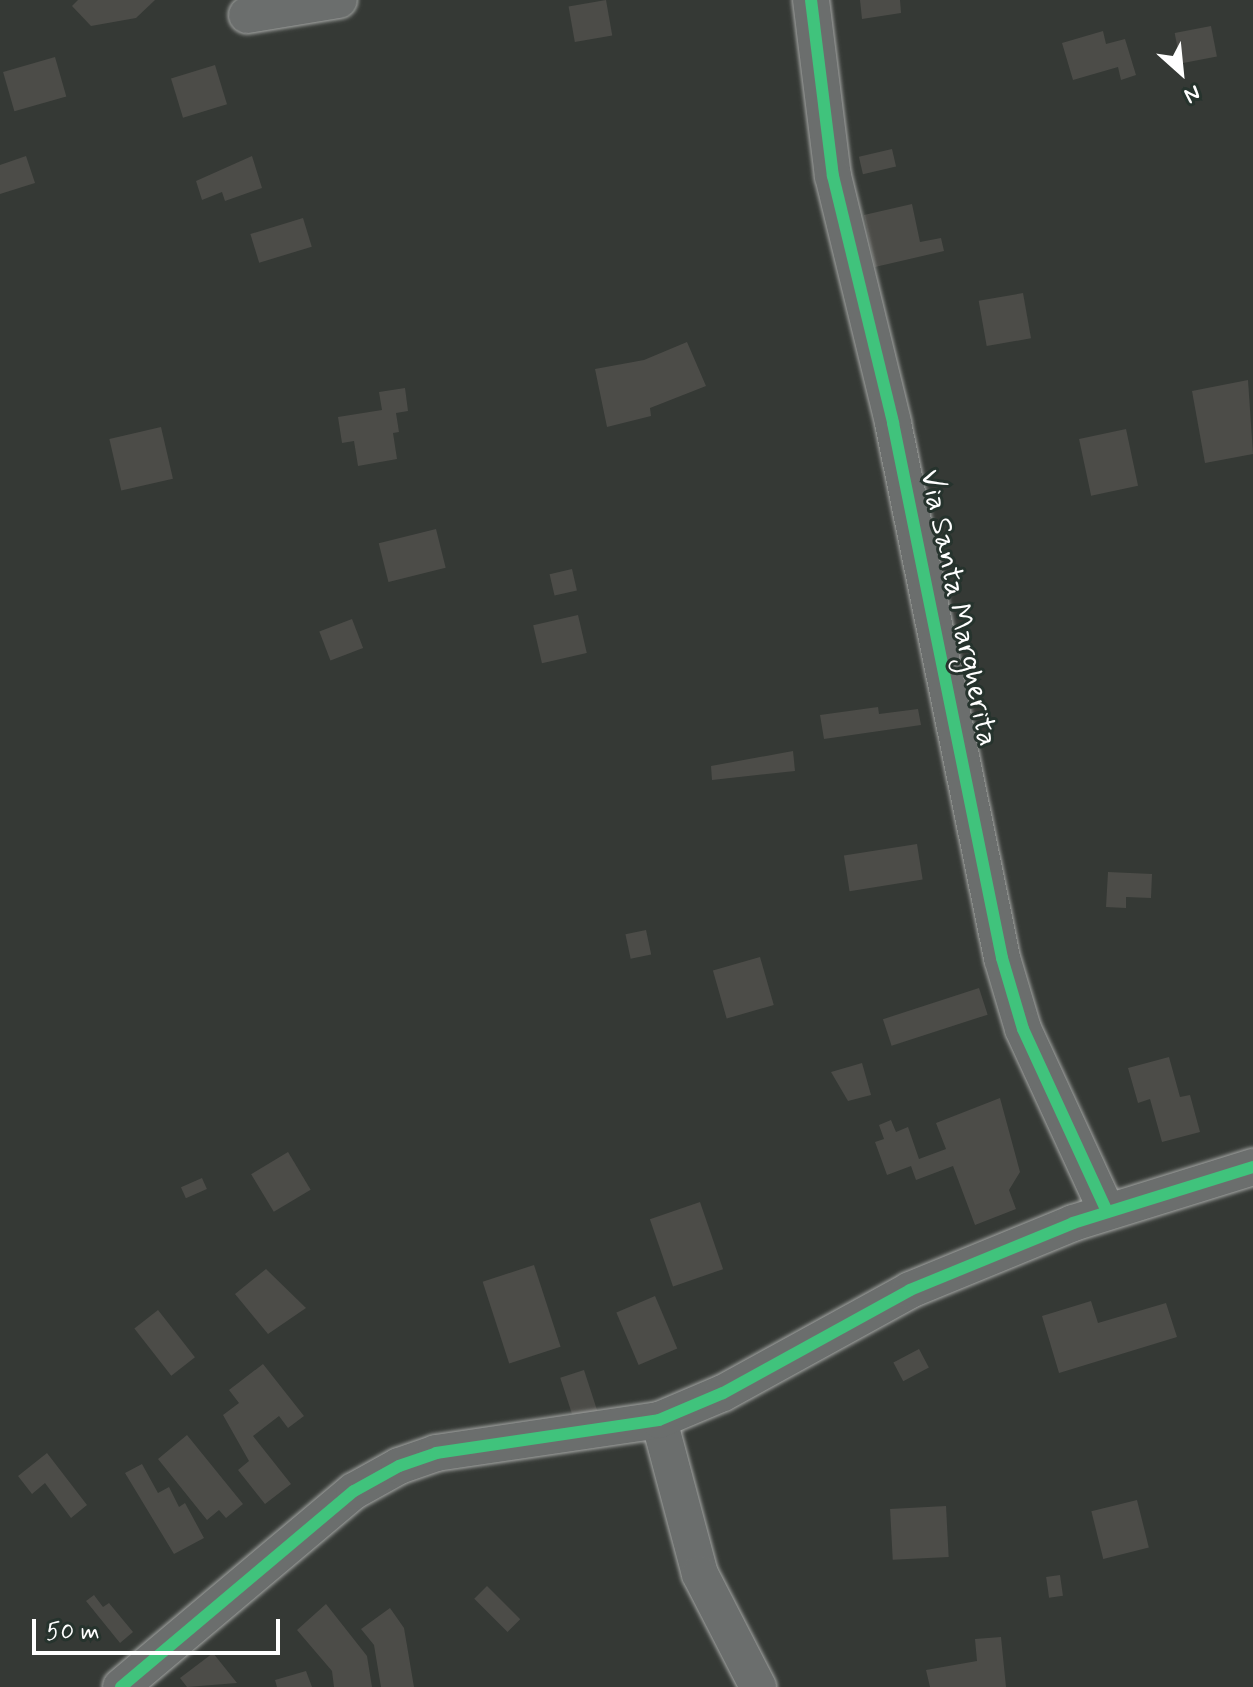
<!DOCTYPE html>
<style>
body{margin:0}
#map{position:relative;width:1253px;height:1687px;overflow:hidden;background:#353935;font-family:Mynerve,sans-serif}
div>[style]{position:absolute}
.building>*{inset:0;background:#4c4c48;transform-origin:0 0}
.roads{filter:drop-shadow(0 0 2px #a4a6a4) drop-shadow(0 0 2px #a4a6a4)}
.minor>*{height:36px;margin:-18px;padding:0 18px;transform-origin:18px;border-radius:18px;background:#6b6e6d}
.cycleway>*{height:12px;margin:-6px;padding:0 6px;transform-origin:6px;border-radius:6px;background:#40c37c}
span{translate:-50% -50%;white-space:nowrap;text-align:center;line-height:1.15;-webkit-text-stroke:6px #26332d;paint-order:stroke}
.street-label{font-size:30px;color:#fff}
.north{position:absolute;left:1141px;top:32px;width:80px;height:80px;-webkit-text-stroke:6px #26332d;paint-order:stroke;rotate:153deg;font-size:22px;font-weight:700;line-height:32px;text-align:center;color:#fff}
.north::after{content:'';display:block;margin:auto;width:28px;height:36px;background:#fff;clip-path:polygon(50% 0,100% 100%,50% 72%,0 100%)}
.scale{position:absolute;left:32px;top:1619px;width:248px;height:36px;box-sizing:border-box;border:4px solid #fff;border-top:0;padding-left:10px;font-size:24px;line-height:28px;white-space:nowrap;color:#fff;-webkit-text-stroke:6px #26332d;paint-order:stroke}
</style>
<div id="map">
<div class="building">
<i style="clip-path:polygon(78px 0,155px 0,136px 18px,91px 26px,72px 6px)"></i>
<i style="left:606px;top:0;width:36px;height:38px;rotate:80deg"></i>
<i style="clip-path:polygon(860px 0,900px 0,901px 13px,862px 19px)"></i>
<i style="left:1211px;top:26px;width:31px;height:37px;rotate:79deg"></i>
<i style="clip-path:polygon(1103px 31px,1106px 44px,1125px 39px,1136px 75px,1121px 80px,1118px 67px,1073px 80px,1062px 43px)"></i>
<i style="left:55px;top:57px;width:41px;height:54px;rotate:74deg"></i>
<i style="left:215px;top:65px;width:41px;height:46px;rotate:73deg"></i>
<i style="left:892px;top:149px;width:18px;height:34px;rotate:77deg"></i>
<i style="clip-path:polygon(26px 156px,35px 183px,0 194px,0 165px)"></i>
<i style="clip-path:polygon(252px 156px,262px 188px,225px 201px,222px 192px,202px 200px,196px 181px)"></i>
<i style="clip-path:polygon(912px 204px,920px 242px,941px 238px,944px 251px,875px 267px,864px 215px)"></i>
<i style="left:303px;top:218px;width:30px;height:55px;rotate:73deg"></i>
<i style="left:1023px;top:293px;width:46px;height:45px;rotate:80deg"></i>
<i style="clip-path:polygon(687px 342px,706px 386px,650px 408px,651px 416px,607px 427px,595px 369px,644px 360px)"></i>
<i style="clip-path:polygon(1248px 380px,1253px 454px,1205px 463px,1192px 391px)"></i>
<i style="clip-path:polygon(405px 388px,408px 411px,396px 413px,399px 432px,393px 433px,397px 459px,358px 466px,354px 441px,342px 443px,338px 417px,382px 410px,379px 392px)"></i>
<i style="left:161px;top:427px;width:53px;height:53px;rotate:77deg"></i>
<i style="left:1126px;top:429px;width:58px;height:48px;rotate:78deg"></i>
<i style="left:436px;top:529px;width:40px;height:59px;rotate:76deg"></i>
<i style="left:572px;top:569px;width:22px;height:23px;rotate:77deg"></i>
<i style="left:578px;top:615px;width:39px;height:46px;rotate:77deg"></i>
<i style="left:352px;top:619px;width:31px;height:35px;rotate:69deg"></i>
<i style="clip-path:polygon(878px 707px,879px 714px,918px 709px,921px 725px,824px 739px,820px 715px)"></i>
<i style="clip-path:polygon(793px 751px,795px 771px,712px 780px,711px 766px)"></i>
<i style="left:917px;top:844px;width:36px;height:74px;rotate:81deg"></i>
<i style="clip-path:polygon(1108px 872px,1152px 874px,1151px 898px,1126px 897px,1126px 908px,1106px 907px)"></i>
<i style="left:646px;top:930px;width:25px;height:21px;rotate:78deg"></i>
<i style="left:760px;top:957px;width:50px;height:49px;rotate:74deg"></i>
<i style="left:979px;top:988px;width:28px;height:101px;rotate:72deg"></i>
<i style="clip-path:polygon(1169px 1057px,1180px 1097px,1190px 1095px,1200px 1132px,1162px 1142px,1150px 1099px,1138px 1103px,1128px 1068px)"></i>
<i style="clip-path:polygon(862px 1063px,871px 1095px,848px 1101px,831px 1072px)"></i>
<i style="clip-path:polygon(1000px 1098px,1020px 1172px,1009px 1190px,1016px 1209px,975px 1225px,953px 1166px,916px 1180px,911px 1166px,887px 1175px,875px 1142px,884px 1139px,879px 1125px,891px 1120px,896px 1132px,908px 1127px,919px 1159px,946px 1149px,936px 1123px)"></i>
<i style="left:288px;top:1152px;width:44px;height:43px;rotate:59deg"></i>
<i style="left:202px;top:1178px;width:12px;height:23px;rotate:66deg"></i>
<i style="left:700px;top:1202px;width:71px;height:53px;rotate:71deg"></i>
<i style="left:534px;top:1265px;width:86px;height:54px;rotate:72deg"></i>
<i style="clip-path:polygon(266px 1269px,306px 1308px,268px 1334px,235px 1294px)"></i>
<i style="left:655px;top:1296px;width:57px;height:42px;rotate:67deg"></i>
<i style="clip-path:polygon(1091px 1301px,1098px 1323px,1166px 1303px,1177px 1337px,1059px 1373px,1042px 1316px)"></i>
<i style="left:158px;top:1310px;width:60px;height:30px;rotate:52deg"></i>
<i style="left:919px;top:1349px;width:21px;height:29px;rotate:62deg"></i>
<i style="clip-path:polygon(263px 1364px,304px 1416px,288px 1428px,279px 1416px,253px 1436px,291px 1484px,265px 1504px,238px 1470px,249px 1461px,223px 1415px,239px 1403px,229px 1390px)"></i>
<i style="left:584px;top:1370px;width:45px;height:25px;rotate:72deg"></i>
<i style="clip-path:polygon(187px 1435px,243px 1504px,226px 1518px,219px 1510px,207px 1520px,158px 1459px)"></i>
<i style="clip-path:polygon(47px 1453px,87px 1505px,71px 1518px,45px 1483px,32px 1494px,18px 1476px)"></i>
<i style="clip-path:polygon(142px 1464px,158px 1493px,169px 1487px,179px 1507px,185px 1503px,204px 1538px,174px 1554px,125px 1473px)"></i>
<i style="left:1137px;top:1500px;width:49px;height:47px;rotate:76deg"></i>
<i style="left:946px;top:1506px;width:51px;height:56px;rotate:87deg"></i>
<i style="left:1060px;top:1575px;width:21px;height:14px;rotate:82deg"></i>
<i style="left:487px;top:1586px;width:47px;height:18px;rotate:45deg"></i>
<i style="clip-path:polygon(94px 1595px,103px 1607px,109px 1603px,133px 1632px,120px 1643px,86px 1601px)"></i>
<i style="clip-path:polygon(326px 1604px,367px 1656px,372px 1687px,334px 1687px,332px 1671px,297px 1630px)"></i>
<i style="clip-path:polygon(390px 1608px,404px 1628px,414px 1687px,381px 1687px,374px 1645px,361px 1629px)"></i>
<i style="clip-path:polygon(1001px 1637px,1006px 1687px,930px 1687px,926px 1670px,977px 1661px,975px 1639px)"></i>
<i style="clip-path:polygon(213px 1653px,237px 1683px,187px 1687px,180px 1678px)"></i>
<i style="clip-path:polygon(306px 1671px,312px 1687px,277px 1687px,275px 1680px)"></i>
</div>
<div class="roads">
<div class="minor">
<i style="left:811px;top:0;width:177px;rotate:82.9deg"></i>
<i style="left:833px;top:176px;width:254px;rotate:76.3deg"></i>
<i style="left:893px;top:423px;width:546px;rotate:78.48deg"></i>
<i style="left:1002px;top:958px;width:74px;rotate:73.5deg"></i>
<i style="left:1023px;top:1029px;width:201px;rotate:65.3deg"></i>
<i style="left:247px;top:15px;width:93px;rotate:-9.3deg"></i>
<i style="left:659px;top:1420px;width:159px;rotate:75.1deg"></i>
<i style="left:700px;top:1574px;width:127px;rotate:62.8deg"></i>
<i style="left:121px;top:1687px;width:304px;rotate:-40.1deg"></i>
<i style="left:354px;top:1491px;width:51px;rotate:-29.1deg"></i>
<i style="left:399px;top:1466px;width:39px;rotate:-19deg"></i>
<i style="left:436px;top:1453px;width:225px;rotate:-8.4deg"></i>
<i style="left:659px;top:1420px;width:69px;rotate:-22.9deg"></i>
<i style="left:723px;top:1393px;width:213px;rotate:-28.8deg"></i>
<i style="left:910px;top:1290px;width:176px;rotate:-22.3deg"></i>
<i style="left:1073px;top:1223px;width:189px;rotate:-17.3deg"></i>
</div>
</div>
<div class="cycleway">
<i style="left:811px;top:0;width:177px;rotate:82.9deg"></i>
<i style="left:833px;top:176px;width:254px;rotate:76.3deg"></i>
<i style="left:893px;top:423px;width:546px;rotate:78.48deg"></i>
<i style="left:1002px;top:958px;width:74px;rotate:73.5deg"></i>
<i style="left:1023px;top:1029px;width:201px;rotate:65.3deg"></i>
<i style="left:121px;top:1687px;width:304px;rotate:-40.1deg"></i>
<i style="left:354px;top:1491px;width:51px;rotate:-29.1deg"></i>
<i style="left:399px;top:1466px;width:39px;rotate:-19deg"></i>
<i style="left:436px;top:1453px;width:225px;rotate:-8.4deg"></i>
<i style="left:659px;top:1420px;width:69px;rotate:-22.9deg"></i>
<i style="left:723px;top:1393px;width:213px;rotate:-28.8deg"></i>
<i style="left:910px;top:1290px;width:176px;rotate:-22.3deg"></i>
<i style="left:1073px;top:1223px;width:189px;rotate:-17.3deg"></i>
</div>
<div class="street-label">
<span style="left:958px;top:608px;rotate:78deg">Via Santa Margherita</span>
</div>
<div class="north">N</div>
<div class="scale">50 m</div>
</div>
